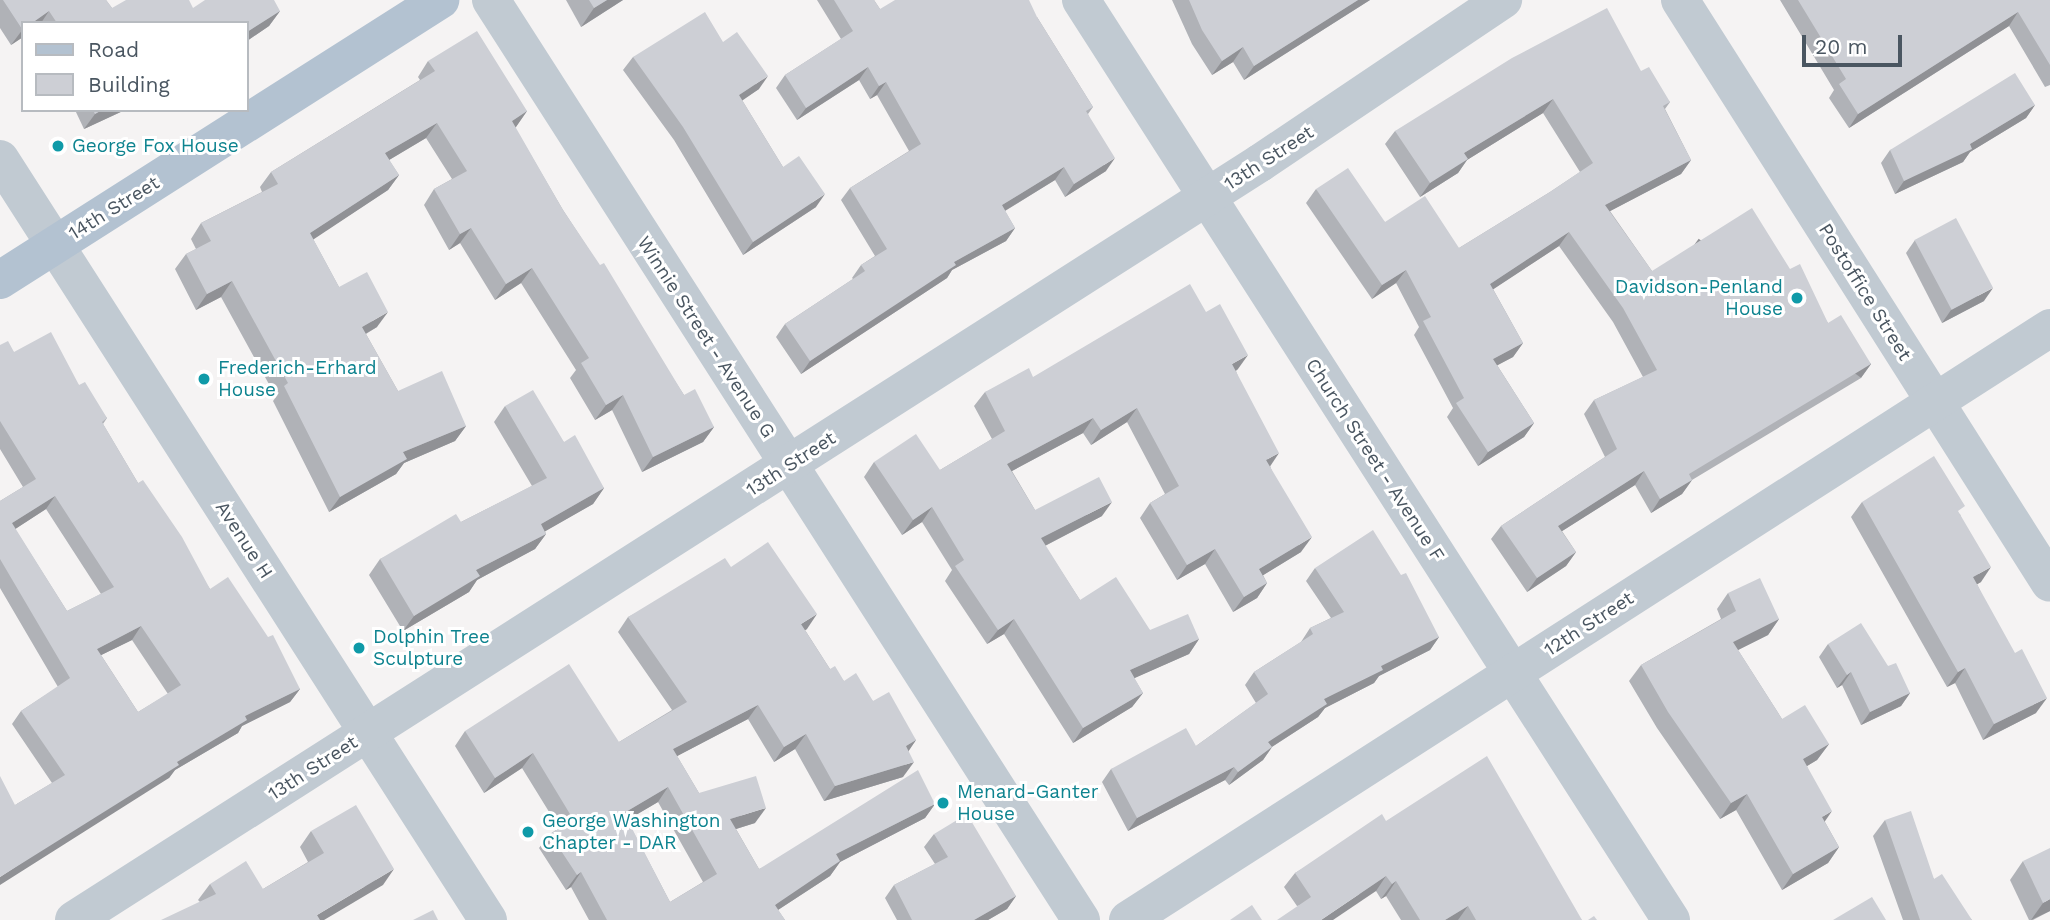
<!DOCTYPE html>
<style>
body{margin:0}
#map{position:relative;width:2050px;height:920px;overflow:hidden;background:#f5f3f3;font-family:"Work Sans",sans-serif}
div>[style]{position:absolute}
.minor>*{height:38px;margin:-19px;padding:0 19px;transform-origin:19px;border-radius:19px;background:#c1cad2}
.major>*{height:38px;margin:-19px;padding:0 19px;transform-origin:19px;border-radius:19px;background:#b3c2d1}
.wall>*{inset:0;background:#b0b2b7}
.shaded-wall>*{inset:0;background:#909195;transform-origin:0 0}
.building>*{inset:0;background:#cdcfd5;transform-origin:0 0}
.dots>*{width:19px;height:19px;translate:-50% -50%;box-sizing:border-box;border:4px solid #fff;border-radius:50%}
span{translate:-50% -50%;white-space:nowrap;text-align:center;line-height:1.15;-webkit-text-stroke:6px #fff;paint-order:stroke}
.culture-label{font-size:19px;color:#0d838f}
.left{translate:0 -50%;text-align:left}
.right{translate:-100% -50%;text-align:right}
.street-label{font-size:19px;color:#4a5661}
.legend{position:absolute;left:21px;top:21px;width:228px;height:91px;box-sizing:border-box;background:#fff;border:2px solid #b7bbc0;margin:0;padding:9px 12px;list-style:none;font-size:21px;color:#4a5661}
.legend li{display:flex;align-items:center;gap:14px;height:35px}
.legend b{width:35px;border:2px solid #b7bbc0}
.scale{position:absolute;left:1802px;top:35px;width:100px;height:32px;box-sizing:border-box;border:4px solid #4a5661;border-top:0;padding-left:9px;font-size:21px;line-height:24px;white-space:nowrap;color:#4a5661;-webkit-text-stroke:5px #fff;paint-order:stroke}
</style>
<div id="map">
<div class="minor">
<i style="left:491px;top:0;width:1093px;rotate:57.33deg"></i>
<i style="left:1081px;top:0;width:1093px;rotate:57.33deg"></i>
<i style="left:1680px;top:0;width:690px;rotate:57.6deg"></i>
<i style="left:0;top:159px;width:904px;rotate:57.33deg"></i>
<i style="left:74px;top:920px;width:1407px;rotate:-32.55deg"></i>
<i style="left:1260px;top:163px;width:293px;rotate:-33.9deg"></i>
<i style="left:1128px;top:920px;width:1096px;rotate:-32.7deg"></i>
</div>
<div class="major">
<i style="left:0;top:280px;width:522px;rotate:-32.47deg"></i>
</div>
<div class="wall">
<i style="clip-path:polygon(0 0,106px 0,112px 8px,193px 8px,280px 11px,269px 26px,247px 41px,247px 23px,23px 23px,23px 37px,11px 45px,0 28px)"></i>
<i style="clip-path:polygon(566px 0,623px 0,581px 27px)"></i>
<i style="clip-path:polygon(817px 0,874px 0,880px 9px,1037px 17px,1093px 107px,1088px 114px,1106px 171px,1065px 197px,1055px 180px,1005px 211px,1015px 228px,1006px 241px,952px 270px,947px 278px,801px 374px,776px 337px,785px 324px,853px 279px,852px 278px,861px 265px,875px 256px,841px 200px,850px 188px,909px 151px,877px 95px,870px 99px,859px 80px,797px 120px,776px 88px,785px 75px,841px 39px)"></i>
<i style="clip-path:polygon(1172px 0,1370px 0,1244px 80px,1233px 62px,1212px 75px,1192px 44px)"></i>
<i style="clip-path:polygon(1780px 0,2050px 0,2050px 85px,2045px 87px,2009px 26px,1849px 128px,1829px 98px,1834px 90px)"></i>
<i style="clip-path:polygon(723px 42px,759px 89px,742px 100px,783px 167px,816px 207px,743px 255px,674px 140px,623px 70px,633px 57px)"></i>
<i style="clip-path:polygon(428px 61px,527px 111px,515px 128px,563px 210px,684px 395px,714px 427px,703px 442px,642px 472px,612px 410px,595px 420px,570px 378px,576px 370px,521px 283px,495px 300px,460px 243px,449px 250px,424px 205px,434px 189px,452px 179px,426px 138px,389px 160px,399px 175px,388px 190px,313px 239px,339px 287px,377px 327px,366px 334px,398px 391px,466px 426px,455px 441px,404px 463px,396px 474px,329px 512px,273px 401px,276px 397px,221px 297px,196px 310px,175px 269px,186px 254px,196px 249px,191px 239px,201px 223px,262px 192px,260px 187px,271px 172px,420px 80px,418px 77px)"></i>
<i style="clip-path:polygon(1641px 71px,1670px 102px,1665px 109px,1691px 160px,1681px 174px,1610px 211px,1652px 271px,1790px 269px,1828px 323px,1871px 364px,1861px 378px,1692px 480px,1682px 494px,1651px 513px,1635px 485px,1562px 531px,1576px 552px,1566px 566px,1527px 592px,1491px 539px,1501px 526px,1605px 457px,1584px 414px,1594px 400px,1643px 377px,1613px 322px,1559px 246px,1493px 289px,1523px 343px,1513px 357px,1497px 365px,1534px 423px,1524px 437px,1478px 466px,1447px 417px,1453px 408px,1414px 335px,1419px 327px,1396px 283px,1372px 299px,1306px 203px,1316px 189px,1385px 222px,1459px 248px,1550px 192px,1580px 172px,1543px 113px,1467px 160px,1458px 173px,1420px 197px,1385px 144px,1395px 131px)"></i>
<i style="clip-path:polygon(2035px 105px,2026px 118px,1970px 152px,1963px 162px,1895px 194px,1881px 163px,1890px 150px)"></i>
<i style="clip-path:polygon(75px 110px,125px 110px,84px 129px)"></i>
<i style="clip-path:polygon(1915px 240px,1984px 301px,1942px 323px,1906px 253px)"></i>
<i style="clip-path:polygon(evenodd,0 345px,79px 385px,107px 418px,103px 424px,138px 483px,210px 589px,300px 689px,290px 702px,242px 726px,238px 733px,175px 770px,169px 778px,15px 805px,52px 783px,12px 724px,21px 711px,58px 687px,0 588px,0 501px,23px 487px,0 449px,0 345px,46px 509px,101px 594px,67px 611px,15px 529px,46px 509px,0 345px,132px 640px,168px 694px,138px 712px,101px 655px,132px 640px)"></i>
<i style="clip-path:polygon(1238px 369px,1236px 371px,1301px 552px,1263px 575px,1267px 583px,1257px 598px,1233px 612px,1205px 564px,1177px 580px,1140px 518px,1150px 503px,1165px 494px,1127px 422px,1091px 445px,1083px 433px,1012px 471px,1035px 510px,1102px 516px,1045px 546px,1080px 600px,1150px 630px,1199px 639px,1189px 654px,1134px 678px,1143px 693px,1132px 707px,1073px 743px,1004px 634px,987px 644px,945px 581px,952px 570px,922px 522px,902px 535px,864px 477px,874px 462px,940px 470px,992px 439px,974px 406px,985px 392px,1033px 377px)"></i>
<i style="clip-path:polygon(505px 406px,564px 442px,604px 488px,593px 504px,545px 531px,546px 534px,535px 549px,477px 580px,469px 592px,403px 631px,369px 575px,380px 559px,461px 522px,532px 486px,494px 422px)"></i>
<i style="clip-path:polygon(1862px 502px,1960px 514px,1981px 582px,1977px 584px,2036px 713px,1983px 740px,1955px 683px,1947px 687px,1851px 517px)"></i>
<i style="clip-path:polygon(evenodd,731px 567px,807px 629px,805px 630px,830px 669px,844px 681px,873px 701px,916px 740px,908px 751px,903px 777px,824px 801px,795px 749px,774px 762px,748px 719px,677px 756px,699px 793px,755px 823px,736px 829px,759px 869px,935px 804px,925px 818px,840px 862px,830px 876px,778px 910px,785px 920px,589px 920px,571px 887px,566px 890px,539px 848px,550px 834px,559px 828px,522px 768px,484px 793px,455px 746px,465px 731px,619px 742px,672px 710px,618px 632px,628px 617px,731px 567px,658px 802px,703px 882px,670px 902px,627px 820px,658px 802px)"></i>
<i style="clip-path:polygon(1315px 568px,1439px 637px,1430px 650px,1379px 676px,1374px 683px,1325px 708px,1318px 717px,1272px 747px,1263px 760px,1229px 785px,1225px 780px,1128px 831px,1102px 782px,1111px 769px,1196px 746px,1256px 703px,1245px 685px,1254px 672px,1301px 642px,1310px 628px,1331px 618px,1306px 581px)"></i>
<i style="clip-path:polygon(1728px 593px,1779px 619px,1768px 635px,1738px 650px,1782px 719px,1829px 744px,1817px 760px,1807px 766px,1825px 822px,1839px 847px,1828px 863px,1782px 890px,1736px 810px,1720px 819px,1657px 728px,1629px 681px,1641px 665px,1721px 619px,1717px 609px)"></i>
<i style="clip-path:polygon(1828px 644px,1888px 666px,1910px 693px,1901px 706px,1861px 725px,1842px 685px,1837px 688px,1819px 657px)"></i>
<i style="clip-path:polygon(1885px 820px,1934px 879px,1972px 920px,1903px 920px,1873px 836px)"></i>
<i style="clip-path:polygon(1386px 821px,1582px 920px,1401px 920px,1386px 896px,1381px 899px,1376px 891px,1297px 906px,1284px 887px,1295px 873px)"></i>
<i style="clip-path:polygon(311px 831px,383px 885px,200px 902px,198px 900px,210px 884px,263px 889px,308px 862px,300px 847px)"></i>
<i style="clip-path:polygon(934px 834px,1016px 896px,1007px 909px,988px 920px,897px 920px,885px 898px,894px 885px,935px 864px,924px 847px)"></i>
<i style="clip-path:polygon(2023px 861px,2050px 911px,2033px 920px,2029px 920px,2010px 880px)"></i>
</div>
<div class="shaded-wall">
<i style="clip-path:polygon(607px 0,623px 0,581px 27px,594px 8px)"></i>
<i style="clip-path:polygon(1358px 0,1370px 0,1244px 80px,1254px 66px)"></i>
<i style="clip-path:polygon(49px 11px,41px 23px,32px 23px)"></i>
<i style="clip-path:polygon(280px 11px,269px 26px,247px 41px,247px 32px)"></i>
<i style="clip-path:polygon(2018px 12px,2009px 26px,1849px 128px,1858px 114px)"></i>
<i style="clip-path:polygon(23px 29px,23px 37px,11px 45px)"></i>
<i style="clip-path:polygon(1243px 47px,1233px 62px,1212px 75px,1222px 61px)"></i>
<i style="clip-path:polygon(868px 67px,859px 80px,797px 120px,806px 108px)"></i>
<i style="clip-path:polygon(768px 76px,759px 89px,730px 109px,739px 95px)"></i>
<i style="clip-path:polygon(886px 82px,877px 95px,870px 99px,879px 86px)"></i>
<i style="clip-path:polygon(1553px 99px,1543px 113px,1467px 160px,1458px 173px,1420px 197px,1430px 183px,1464px 153px)"></i>
<i style="clip-path:polygon(2035px 105px,2026px 118px,1970px 152px,1963px 162px,1895px 194px,1904px 181px,1970px 144px)"></i>
<i style="clip-path:polygon(102px 110px,125px 110px,84px 129px,95px 114px)"></i>
<i style="clip-path:polygon(527px 111px,516px 127px,501px 137px,512px 121px)"></i>
<i style="clip-path:polygon(437px 123px,426px 138px,374px 169px,385px 153px)"></i>
<i style="clip-path:polygon(1115px 158px,1106px 171px,1065px 197px,1074px 184px)"></i>
<i style="clip-path:polygon(1691px 160px,1681px 174px,1595px 219px,1605px 205px)"></i>
<i style="clip-path:polygon(1064px 167px,1055px 180px,993px 218px,1002px 205px)"></i>
<i style="clip-path:polygon(399px 175px,388px 190px,299px 249px,310px 233px)"></i>
<i style="clip-path:polygon(825px 194px,816px 207px,743px 255px,753px 242px)"></i>
<i style="clip-path:polygon(471px 228px,460px 243px,449px 250px,460px 234px)"></i>
<i style="clip-path:polygon(1015px 228px,1006px 241px,952px 270px,947px 278px,801px 374px,810px 361px,954px 262px)"></i>
<i style="clip-path:polygon(1569px 232px,1559px 246px,1480px 298px,1490px 284px)"></i>
<i style="clip-path:polygon(532px 268px,521px 283px,495px 300px,506px 284px)"></i>
<i style="clip-path:polygon(1406px 270px,1396px 283px,1372px 299px,1382px 285px)"></i>
<i style="clip-path:polygon(232px 281px,221px 297px,196px 310px,207px 294px)"></i>
<i style="clip-path:polygon(1993px 288px,1984px 301px,1942px 323px,1951px 310px)"></i>
<i style="clip-path:polygon(388px 312px,377px 327px,351px 342px,362px 327px)"></i>
<i style="clip-path:polygon(1523px 343px,1513px 357px,1483px 373px,1493px 359px)"></i>
<i style="clip-path:polygon(1248px 355px,1238px 369px,1222px 379px,1232px 364px)"></i>
<i style="left:1871px;top:364px;width:17px;height:213px;rotate:126deg"></i>
<i style="clip-path:polygon(623px 395px,612px 410px,595px 420px,606px 405px)"></i>
<i style="clip-path:polygon(1137px 408px,1127px 422px,1091px 445px,1101px 430px)"></i>
<i style="clip-path:polygon(1093px 418px,1083px 433px,997px 479px,1007px 464px)"></i>
<i style="clip-path:polygon(1534px 423px,1524px 437px,1478px 466px,1488px 452px)"></i>
<i style="clip-path:polygon(466px 426px,455px 441px,404px 463px,396px 474px,329px 512px,340px 497px,403px 452px)"></i>
<i style="clip-path:polygon(714px 427px,703px 442px,642px 472px,653px 457px)"></i>
<i style="clip-path:polygon(1279px 453px,1269px 468px,1266px 460px)"></i>
<i style="clip-path:polygon(1644px 471px,1635px 485px,1548px 540px,1558px 526px)"></i>
<i style="clip-path:polygon(1692px 480px,1682px 494px,1651px 513px,1660px 499px)"></i>
<i style="clip-path:polygon(604px 488px,593px 504px,530px 540px,541px 524px)"></i>
<i style="clip-path:polygon(55px 496px,46px 509px,3px 537px,12px 523px)"></i>
<i style="clip-path:polygon(1112px 502px,1102px 516px,1031px 553px,1041px 538px)"></i>
<i style="clip-path:polygon(932px 507px,922px 522px,902px 535px,913px 520px)"></i>
<i style="clip-path:polygon(546px 534px,535px 549px,477px 580px,469px 592px,403px 631px,414px 616px,476px 570px)"></i>
<i style="clip-path:polygon(1312px 537px,1301px 552px,1249px 584px,1259px 569px)"></i>
<i style="clip-path:polygon(1215px 549px,1205px 564px,1177px 580px,1187px 565px)"></i>
<i style="clip-path:polygon(1576px 552px,1566px 566px,1527px 592px,1537px 578px)"></i>
<i style="clip-path:polygon(1991px 567px,1981px 582px,1962px 593px,1973px 577px)"></i>
<i style="clip-path:polygon(1267px 583px,1257px 598px,1233px 612px,1244px 597px)"></i>
<i style="clip-path:polygon(817px 614px,807px 629px,791px 639px,801px 624px)"></i>
<i style="clip-path:polygon(1014px 619px,1004px 634px,987px 644px,998px 630px)"></i>
<i style="clip-path:polygon(1779px 619px,1768px 635px,1722px 658px,1733px 642px)"></i>
<i style="clip-path:polygon(141px 626px,132px 640px,87px 662px,97px 649px)"></i>
<i style="clip-path:polygon(1439px 637px,1430px 650px,1379px 676px,1374px 683px,1325px 708px,1318px 717px,1259px 755px,1268px 742px,1324px 699px,1381px 666px)"></i>
<i style="clip-path:polygon(1199px 639px,1189px 654px,1119px 685px,1130px 670px)"></i>
<i style="clip-path:polygon(1965px 668px,1955px 683px,1947px 687px,1958px 672px)"></i>
<i style="clip-path:polygon(1851px 672px,1842px 685px,1837px 688px,1847px 675px)"></i>
<i style="clip-path:polygon(300px 689px,290px 702px,242px 726px,238px 733px,175px 770px,169px 778px,0 885px,0 877px,245px 716px)"></i>
<i style="clip-path:polygon(1143px 693px,1132px 707px,1073px 743px,1083px 728px)"></i>
<i style="clip-path:polygon(1910px 693px,1901px 706px,1861px 725px,1870px 712px)"></i>
<i style="clip-path:polygon(2047px 698px,2036px 713px,1983px 740px,1994px 724px)"></i>
<i style="clip-path:polygon(758px 705px,748px 719px,662px 764px,673px 749px)"></i>
<i style="clip-path:polygon(806px 734px,795px 749px,774px 762px,784px 747px)"></i>
<i style="clip-path:polygon(916px 740px,906px 755px,906px 746px)"></i>
<i style="clip-path:polygon(1829px 744px,1817px 760px,1792px 775px,1803px 759px)"></i>
<i style="clip-path:polygon(1272px 747px,1263px 760px,1229px 785px,1238px 772px)"></i>
<i style="clip-path:polygon(533px 753px,522px 768px,484px 793px,495px 778px)"></i>
<i style="clip-path:polygon(914px 762px,903px 777px,824px 801px,835px 786px)"></i>
<i style="clip-path:polygon(1234px 767px,1225px 780px,1128px 831px,1137px 818px)"></i>
<i style="clip-path:polygon(668px 787px,658px 802px,614px 828px,624px 813px)"></i>
<i style="clip-path:polygon(1747px 794px,1736px 810px,1720px 819px,1731px 803px)"></i>
<i style="clip-path:polygon(935px 804px,925px 818px,840px 862px,830px 876px,764px 919px,775px 905px,836px 854px)"></i>
<i style="clip-path:polygon(766px 808px,755px 823px,720px 834px,730px 819px)"></i>
<i style="clip-path:polygon(1832px 811px,1821px 827px,1822px 817px)"></i>
<i style="clip-path:polygon(1839px 847px,1828px 863px,1782px 890px,1793px 874px)"></i>
<i style="clip-path:polygon(394px 869px,383px 885px,324px 920px,313px 920px,317px 915px)"></i>
<i style="clip-path:polygon(581px 872px,571px 887px,566px 890px,577px 875px)"></i>
<i style="clip-path:polygon(1386px 876px,1376px 891px,1333px 920px,1321px 920px)"></i>
<i style="clip-path:polygon(1396px 881px,1386px 896px,1381px 899px,1392px 884px)"></i>
<i style="clip-path:polygon(1016px 896px,1007px 909px,988px 920px,974px 920px)"></i>
<i style="clip-path:polygon(2050px 899px,2050px 911px,2031px 920px,2043px 903px)"></i>
<i style="clip-path:polygon(1468px 906px,1458px 920px,1445px 920px)"></i>
</div>
<div class="building">
<i style="clip-path:polygon(3px 0,106px 0,112px 8px,126px 0,189px 0,193px 8px,205px 0,274px 0,280px 11px,247px 32px,247px 23px,57px 23px,49px 11px,32px 23px,23px 23px,22px 29px)"></i>
<i style="clip-path:polygon(589px 0,607px 0,594px 8px)"></i>
<i style="clip-path:polygon(834px 0,874px 0,880px 9px,895px 0,1029px 0,1037px 17px,1093px 107px,1086px 111px,1115px 158px,1074px 184px,1064px 167px,1002px 205px,1015px 228px,954px 262px,956px 265px,810px 361px,785px 324px,865px 271px,861px 265px,887px 249px,850px 188px,921px 144px,886px 82px,879px 86px,868px 67px,806px 108px,785px 75px,853px 31px)"></i>
<i style="clip-path:polygon(1189px 0,1358px 0,1254px 66px,1243px 47px,1222px 61px,1202px 30px)"></i>
<i style="clip-path:polygon(1798px 0,2050px 0,2050px 65px,2018px 12px,1858px 114px,1839px 84px,1846px 79px)"></i>
<i style="clip-path:polygon(1607px 8px,1641px 71px,1649px 67px,1670px 102px,1663px 106px,1691px 160px,1605px 205px,1652px 271px,1752px 208px,1790px 269px,1800px 264px,1828px 323px,1841px 315px,1871px 364px,1689px 474px,1692px 480px,1660px 499px,1644px 471px,1558px 526px,1576px 552px,1537px 578px,1501px 526px,1617px 449px,1594px 400px,1657px 370px,1623px 308px,1569px 232px,1490px 284px,1523px 343px,1493px 359px,1534px 423px,1488px 452px,1456px 403px,1464px 398px,1423px 321px,1431px 317px,1406px 270px,1382px 285px,1316px 189px,1348px 168px,1385px 222px,1425px 196px,1459px 248px,1550px 192px,1593px 163px,1553px 99px,1464px 153px,1468px 159px,1430px 183px,1395px 131px,1512px 58px)"></i>
<i style="clip-path:polygon(705px 12px,723px 42px,737px 32px,768px 76px,739px 95px,783px 167px,799px 156px,825px 194px,753px 242px,683px 127px,633px 57px)"></i>
<i style="clip-path:polygon(477px 31px,527px 111px,512px 121px,563px 210px,600px 265px,604px 263px,684px 395px,695px 389px,714px 427px,653px 457px,623px 395px,606px 405px,581px 363px,589px 358px,532px 268px,506px 284px,471px 228px,460px 234px,434px 189px,467px 171px,437px 123px,385px 153px,399px 175px,310px 233px,339px 287px,367px 272px,388px 312px,362px 327px,398px 391px,442px 371px,466px 426px,403px 452px,407px 459px,340px 497px,284px 386px,288px 383px,232px 281px,207px 294px,186px 254px,211px 241px,201px 223px,278px 184px,271px 172px,435px 71px,428px 61px)"></i>
<i style="clip-path:polygon(2015px 73px,2035px 105px,1970px 144px,1972px 149px,1904px 181px,1890px 150px)"></i>
<i style="clip-path:polygon(93px 110px,102px 110px,95px 114px)"></i>
<i style="left:1956px;top:218px;width:79px;height:47px;rotate:62deg"></i>
<i style="clip-path:polygon(1190px 284px,1206px 312px,1220px 304px,1248px 355px,1232px 364px,1279px 453px,1266px 460px,1312px 537px,1259px 569px,1267px 583px,1244px 597px,1215px 549px,1187px 565px,1150px 503px,1179px 486px,1137px 408px,1101px 430px,1093px 418px,1007px 464px,1035px 510px,1099px 477px,1112px 502px,1041px 538px,1080px 600px,1116px 577px,1150px 630px,1188px 614px,1199px 639px,1130px 670px,1143px 693px,1083px 728px,1014px 619px,998px 630px,955px 566px,964px 560px,932px 507px,913px 520px,874px 462px,916px 434px,940px 470px,1005px 431px,985px 392px,1029px 368px,1033px 377px)"></i>
<i style="clip-path:polygon(evenodd,51px 332px,79px 385px,85px 382px,107px 418px,102px 422px,138px 483px,143px 480px,182px 537px,210px 589px,228px 577px,268px 637px,273px 635px,300px 689px,245px 716px,247px 720px,177px 762px,179px 765px,0 877px,0 776px,15px 805px,65px 775px,21px 711px,70px 678px,0 559px,0 501px,36px 479px,0 421px,0 345px,8px 341px,14px 352px,51px 332px,55px 496px,114px 587px,67px 611px,12px 523px,55px 496px,51px 332px,141px 626px,181px 685px,138px 712px,97px 649px,141px 626px)"></i>
<i style="clip-path:polygon(533px 390px,564px 442px,575px 435px,604px 488px,541px 524px,546px 534px,476px 570px,480px 576px,414px 616px,380px 559px,456px 514px,461px 522px,547px 478px,505px 406px)"></i>
<i style="clip-path:polygon(1934px 456px,1965px 506px,1958px 511px,1991px 567px,1973px 577px,2015px 653px,2022px 649px,2047px 698px,1994px 724px,1965px 668px,1958px 672px,1862px 502px)"></i>
<i style="clip-path:polygon(1373px 530px,1401px 575px,1406px 573px,1439px 637px,1381px 666px,1383px 670px,1324px 699px,1327px 704px,1268px 742px,1272px 747px,1238px 772px,1234px 767px,1137px 818px,1111px 769px,1186px 728px,1196px 746px,1268px 694px,1254px 672px,1313px 634px,1310px 628px,1344px 612px,1315px 568px)"></i>
<i style="clip-path:polygon(evenodd,768px 542px,817px 614px,801px 624px,830px 669px,835px 666px,844px 681px,856px 673px,873px 701px,889px 692px,916px 740px,906px 746px,914px 762px,835px 786px,806px 734px,784px 747px,758px 705px,673px 749px,699px 793px,756px 776px,766px 808px,730px 819px,759px 869px,918px 770px,935px 804px,836px 854px,840px 861px,775px 905px,785px 920px,607px 920px,581px 872px,577px 875px,550px 834px,573px 819px,533px 753px,495px 778px,465px 731px,569px 664px,619px 742px,687px 702px,628px 617px,725px 558px,731px 567px,768px 542px,668px 787px,717px 874px,670px 902px,624px 813px,668px 787px)"></i>
<i style="clip-path:polygon(1760px 578px,1779px 619px,1733px 642px,1782px 719px,1805px 705px,1829px 744px,1803px 759px,1832px 811px,1822px 817px,1839px 847px,1793px 874px,1747px 794px,1731px 803px,1668px 712px,1641px 665px,1736px 611px,1728px 593px)"></i>
<i style="clip-path:polygon(1861px 623px,1888px 666px,1896px 663px,1910px 693px,1870px 712px,1851px 672px,1847px 675px,1828px 644px)"></i>
<i style="clip-path:polygon(1487px 756px,1582px 920px,1476px 920px,1468px 906px,1445px 920px,1420px 920px,1396px 881px,1392px 884px,1386px 876px,1321px 920px,1277px 920px,1311px 897px,1295px 873px,1382px 814px,1386px 821px)"></i>
<i style="clip-path:polygon(356px 805px,394px 869px,317px 915px,320px 920px,161px 920px,216px 894px,210px 884px,246px 861px,263px 889px,324px 853px,311px 831px)"></i>
<i style="clip-path:polygon(1911px 811px,1934px 879px,1942px 874px,1972px 920px,1920px 920px,1885px 820px)"></i>
<i style="clip-path:polygon(967px 814px,1016px 896px,974px 920px,912px 920px,894px 885px,948px 857px,934px 834px)"></i>
<i style="clip-path:polygon(2050px 848px,2050px 899px,2043px 903px,2023px 861px)"></i>
<i style="clip-path:polygon(1872px 897px,1886px 920px,1833px 920px)"></i>
<i style="clip-path:polygon(1252px 905px,1262px 920px,1230px 920px)"></i>
<i style="clip-path:polygon(433px 910px,438px 920px,413px 920px)"></i>
<i style="clip-path:polygon(1594px 916px,1597px 920px,1588px 920px)"></i>
</div>
<div class="dots">
<i style="left:58px;top:146px;background:#0f9aa8"></i>
<i style="left:1797px;top:298px;background:#0f9aa8"></i>
<i style="left:204px;top:379px;background:#0f9aa8"></i>
<i style="left:359px;top:648px;background:#0f9aa8"></i>
<i style="left:943px;top:803px;background:#0f9aa8"></i>
<i style="left:528px;top:832px;background:#0f9aa8"></i>
</div>
<div class="culture-label">
<span class="left" style="left:72px;top:146px">George Fox House</span>
<span class="right" style="left:1783px;top:298px">Davidson-Penland<br>House</span>
<span class="left" style="left:218px;top:379px">Frederich-Erhard<br>House</span>
<span class="left" style="left:373px;top:648px">Dolphin Tree<br>Sculpture</span>
<span class="left" style="left:957px;top:803px">Menard-Ganter<br>House</span>
<span class="left" style="left:542px;top:832px">George Washington<br>Chapter - DAR</span>
</div>
<div class="street-label">
<span style="left:1269px;top:158px;rotate:-33deg">13th Street</span>
<span style="left:114px;top:208px;rotate:-32deg">14th Street</span>
<span style="left:1865px;top:292px;rotate:58deg">Postoffice Street</span>
<span style="left:706px;top:337px;rotate:57deg">Winnie Street - Avenue G</span>
<span style="left:1375px;top:460px;rotate:57deg">Church Street - Avenue F</span>
<span style="left:791px;top:464px;rotate:-33deg">13th Street</span>
<span style="left:244px;top:540px;rotate:57deg">Avenue H</span>
<span style="left:1589px;top:624px;rotate:-33deg">12th Street</span>
<span style="left:313px;top:768px;rotate:-33deg">13th Street</span>
</div>
<ul class="legend">
<li><b style="height:9px;background:#b3c2d1"></b>Road</li>
<li><b style="height:19px;background:#cdcfd5"></b>Building</li>
</ul>
<div class="scale">20 m</div>
</div>
